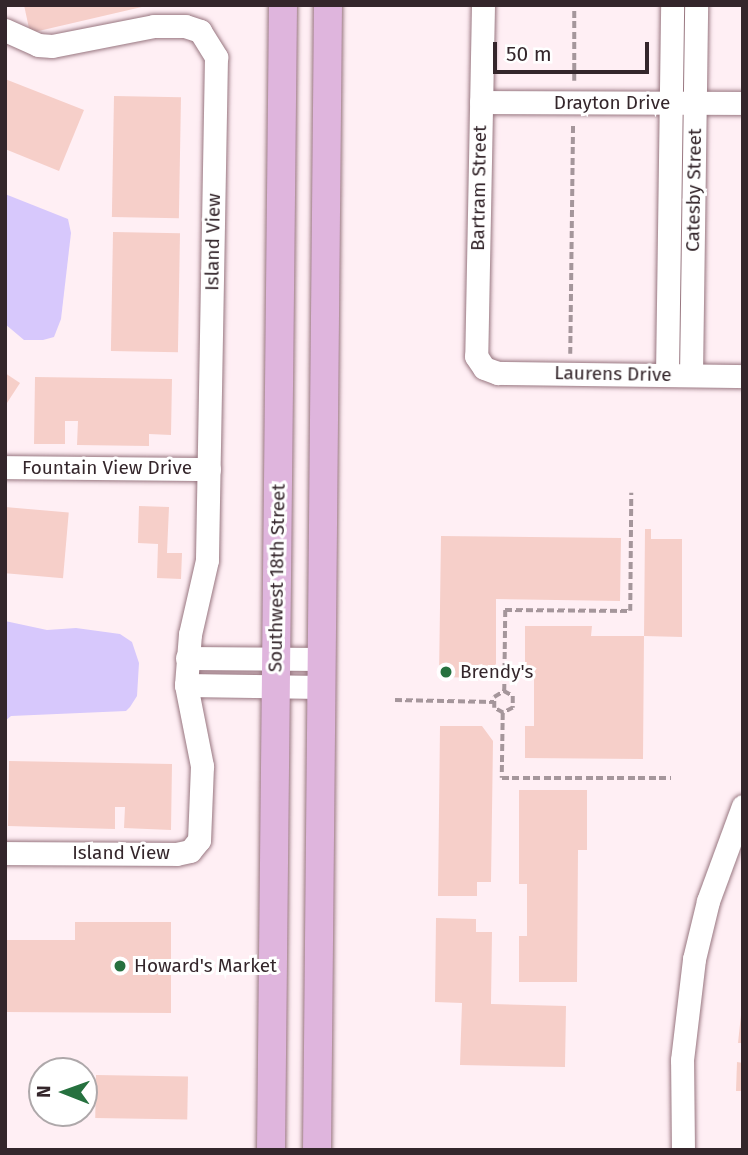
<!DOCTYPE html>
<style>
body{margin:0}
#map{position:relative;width:748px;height:1155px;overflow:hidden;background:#ffeff4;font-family:"Fira Sans",sans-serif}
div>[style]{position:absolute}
.water>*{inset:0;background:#d7c8fc}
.building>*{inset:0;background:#f6cfc9;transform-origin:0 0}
.path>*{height:3.5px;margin-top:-1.75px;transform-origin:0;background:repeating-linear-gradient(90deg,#a5969b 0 7px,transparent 0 10.5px)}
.roads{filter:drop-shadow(0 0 2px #987680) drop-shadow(0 0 2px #987680)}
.minor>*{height:23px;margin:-11.5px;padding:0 11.5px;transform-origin:11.5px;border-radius:11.5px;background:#fff}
.major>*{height:28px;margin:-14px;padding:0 14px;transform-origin:14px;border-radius:14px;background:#dfb5dd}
.dots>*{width:19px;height:19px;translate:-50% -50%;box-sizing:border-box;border:4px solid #fff;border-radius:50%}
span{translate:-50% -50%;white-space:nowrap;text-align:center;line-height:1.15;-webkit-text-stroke:6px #fff;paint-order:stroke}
.street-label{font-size:19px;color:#34262b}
.poi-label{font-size:19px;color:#34262b}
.left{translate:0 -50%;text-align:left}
.frame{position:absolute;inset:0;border:7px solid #34262b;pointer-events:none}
.north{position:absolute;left:28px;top:1057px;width:70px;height:70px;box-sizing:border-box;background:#fff;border:2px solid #aea8aa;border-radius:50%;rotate:271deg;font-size:19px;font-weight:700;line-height:28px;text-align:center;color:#34262b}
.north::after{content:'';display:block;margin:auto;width:24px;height:32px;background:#26713f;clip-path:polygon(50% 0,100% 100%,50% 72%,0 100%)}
.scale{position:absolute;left:493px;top:42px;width:156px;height:32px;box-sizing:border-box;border:4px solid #34262b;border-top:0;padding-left:9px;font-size:21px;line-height:24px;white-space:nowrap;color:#34262b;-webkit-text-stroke:5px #fff;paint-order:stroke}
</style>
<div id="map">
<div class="water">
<i style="clip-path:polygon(5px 194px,68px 219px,71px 233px,61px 319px,54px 337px,43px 340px,24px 340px,5px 324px)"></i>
<i style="clip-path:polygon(5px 621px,47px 630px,76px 628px,120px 634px,132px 642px,139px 663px,137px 696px,130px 707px,126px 711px,11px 716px,5px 721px)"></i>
</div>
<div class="building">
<i style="clip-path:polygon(24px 5px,146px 5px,146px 6px,30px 33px)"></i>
<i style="clip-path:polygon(5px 79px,84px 110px,59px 171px,5px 149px)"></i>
<i style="left:114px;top:96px;width:67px;height:121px;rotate:1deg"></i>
<i style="left:113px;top:232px;width:67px;height:119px;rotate:1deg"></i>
<i style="clip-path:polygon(5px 373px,20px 383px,5px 406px)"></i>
<i style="clip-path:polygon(35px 377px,172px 379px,171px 435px,149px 434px,149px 446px,77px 445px,78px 421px,65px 421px,65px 444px,34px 444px)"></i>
<i style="clip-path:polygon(139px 506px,169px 507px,167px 553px,182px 553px,181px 579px,157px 578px,158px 544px,138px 543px)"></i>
<i style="left:5px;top:507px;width:64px;height:66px;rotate:5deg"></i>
<i style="clip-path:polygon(645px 529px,651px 529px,651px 539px,682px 539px,682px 637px,644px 636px,643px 759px,525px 758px,525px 726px,534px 726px,534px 675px,525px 675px,525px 626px,592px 626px,591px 636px,644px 636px)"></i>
<i style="clip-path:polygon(441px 536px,621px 538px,620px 601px,496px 599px,496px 664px,482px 678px,439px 677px)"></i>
<i style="clip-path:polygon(440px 726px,482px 726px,493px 741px,491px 882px,477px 882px,477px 896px,438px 896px)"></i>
<i style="clip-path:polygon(9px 761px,172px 764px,171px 830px,124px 828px,125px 807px,115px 807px,115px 829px,8px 826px)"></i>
<i style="clip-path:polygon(519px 790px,587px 790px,587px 850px,578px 850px,577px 982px,519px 982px,519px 936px,527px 936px,527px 884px,519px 884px)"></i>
<i style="clip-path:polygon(436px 918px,476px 919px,476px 932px,492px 932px,491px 1004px,566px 1006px,565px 1067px,460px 1065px,462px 1003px,435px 1002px)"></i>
<i style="clip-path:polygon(75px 922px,171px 922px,171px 1013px,5px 1012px,5px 940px,75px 940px)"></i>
<i style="clip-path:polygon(741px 1015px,743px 1016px,743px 1043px,738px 1043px)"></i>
<i style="clip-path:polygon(737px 1062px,743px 1063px,743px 1091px,736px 1091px)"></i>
<i style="left:96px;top:1075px;width:92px;height:43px;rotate:1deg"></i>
</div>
<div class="path">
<i style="left:574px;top:81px;width:76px;rotate:-90deg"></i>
<i style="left:570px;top:354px;width:230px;rotate:-89.3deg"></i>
<i style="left:504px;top:691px;width:81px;rotate:-89.3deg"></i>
<i style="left:505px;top:610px;width:125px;rotate:0.5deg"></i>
<i style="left:630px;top:611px;width:118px;rotate:-89.5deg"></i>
<i style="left:504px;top:691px;width:10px;rotate:29deg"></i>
<i style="left:513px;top:696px;width:12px;rotate:90deg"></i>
<i style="left:513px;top:708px;width:11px;rotate:153deg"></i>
<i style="left:503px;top:713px;width:10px;rotate:-151deg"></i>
<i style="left:494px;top:708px;width:11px;rotate:-90deg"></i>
<i style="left:494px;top:697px;width:12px;rotate:-31deg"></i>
<i style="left:395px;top:700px;width:99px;rotate:1.2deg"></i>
<i style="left:503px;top:713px;width:65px;rotate:90.9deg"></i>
<i style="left:502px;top:778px;width:169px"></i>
</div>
<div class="roads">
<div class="minor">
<i style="left:483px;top:5px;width:351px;rotate:91.1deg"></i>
<i style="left:476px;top:356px;width:14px;rotate:56deg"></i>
<i style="left:484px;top:368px;width:15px;rotate:20deg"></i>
<i style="left:498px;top:373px;width:245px;rotate:0.7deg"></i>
<i style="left:5px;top:30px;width:36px;rotate:24deg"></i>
<i style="left:38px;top:45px;width:14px;rotate:4deg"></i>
<i style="left:52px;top:46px;width:104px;rotate:-11.1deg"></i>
<i style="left:154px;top:26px;width:31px"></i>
<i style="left:185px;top:26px;width:16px;rotate:18deg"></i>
<i style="left:200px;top:31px;width:31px;rotate:58deg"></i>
<i style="left:216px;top:57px;width:503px;rotate:91.03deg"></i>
<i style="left:207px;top:560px;width:76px;rotate:102.9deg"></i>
<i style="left:190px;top:634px;width:51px;rotate:94.5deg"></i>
<i style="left:186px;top:685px;width:83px;rotate:78.8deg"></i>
<i style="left:202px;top:766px;width:74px;rotate:92.3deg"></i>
<i style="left:199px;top:840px;width:14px;rotate:129deg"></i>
<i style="left:190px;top:851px;width:14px;rotate:168deg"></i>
<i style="left:176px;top:854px;width:171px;rotate:-179.7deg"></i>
<i style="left:481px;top:102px;width:262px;rotate:0.2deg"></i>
<i style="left:667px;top:375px;width:370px;rotate:-89.2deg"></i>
<i style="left:691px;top:375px;width:370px;rotate:-89.2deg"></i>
<i style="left:5px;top:467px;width:204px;rotate:0.6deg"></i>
<i style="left:187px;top:658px;width:135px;rotate:0.4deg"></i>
<i style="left:186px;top:685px;width:136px;rotate:0.8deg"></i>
<i style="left:683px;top:1150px;width:90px;rotate:-90.6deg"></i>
<i style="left:682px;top:1060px;width:102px;rotate:-83.2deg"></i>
<i style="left:694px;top:959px;width:60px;rotate:-76.4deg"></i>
<i style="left:708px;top:901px;width:101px;rotate:-69.8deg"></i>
</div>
<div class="major">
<i style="left:271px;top:1150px;width:1145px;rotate:-89.4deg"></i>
<i style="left:317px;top:1150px;width:1145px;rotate:-89.45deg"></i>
</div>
</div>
<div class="dots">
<i style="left:446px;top:672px;background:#26713f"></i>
<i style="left:120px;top:966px;background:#26713f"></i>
</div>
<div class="street-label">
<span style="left:612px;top:103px">Drayton Drive</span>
<span style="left:479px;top:188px;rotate:-89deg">Bartram Street</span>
<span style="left:694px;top:190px;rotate:-89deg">Catesby Street</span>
<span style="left:213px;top:242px;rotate:-89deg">Island View</span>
<span style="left:613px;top:374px;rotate:1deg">Laurens Drive</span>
<span style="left:107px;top:468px">Fountain View Drive</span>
<span style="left:277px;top:578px;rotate:-89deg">Southwest 18th Street</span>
<span style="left:121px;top:853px">Island View</span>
</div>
<div class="poi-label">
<span class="left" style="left:460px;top:672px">Brendy's</span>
<span class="left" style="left:134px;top:966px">Howard's Market</span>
</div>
<div class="frame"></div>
<div class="north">N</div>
<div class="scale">50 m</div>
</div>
